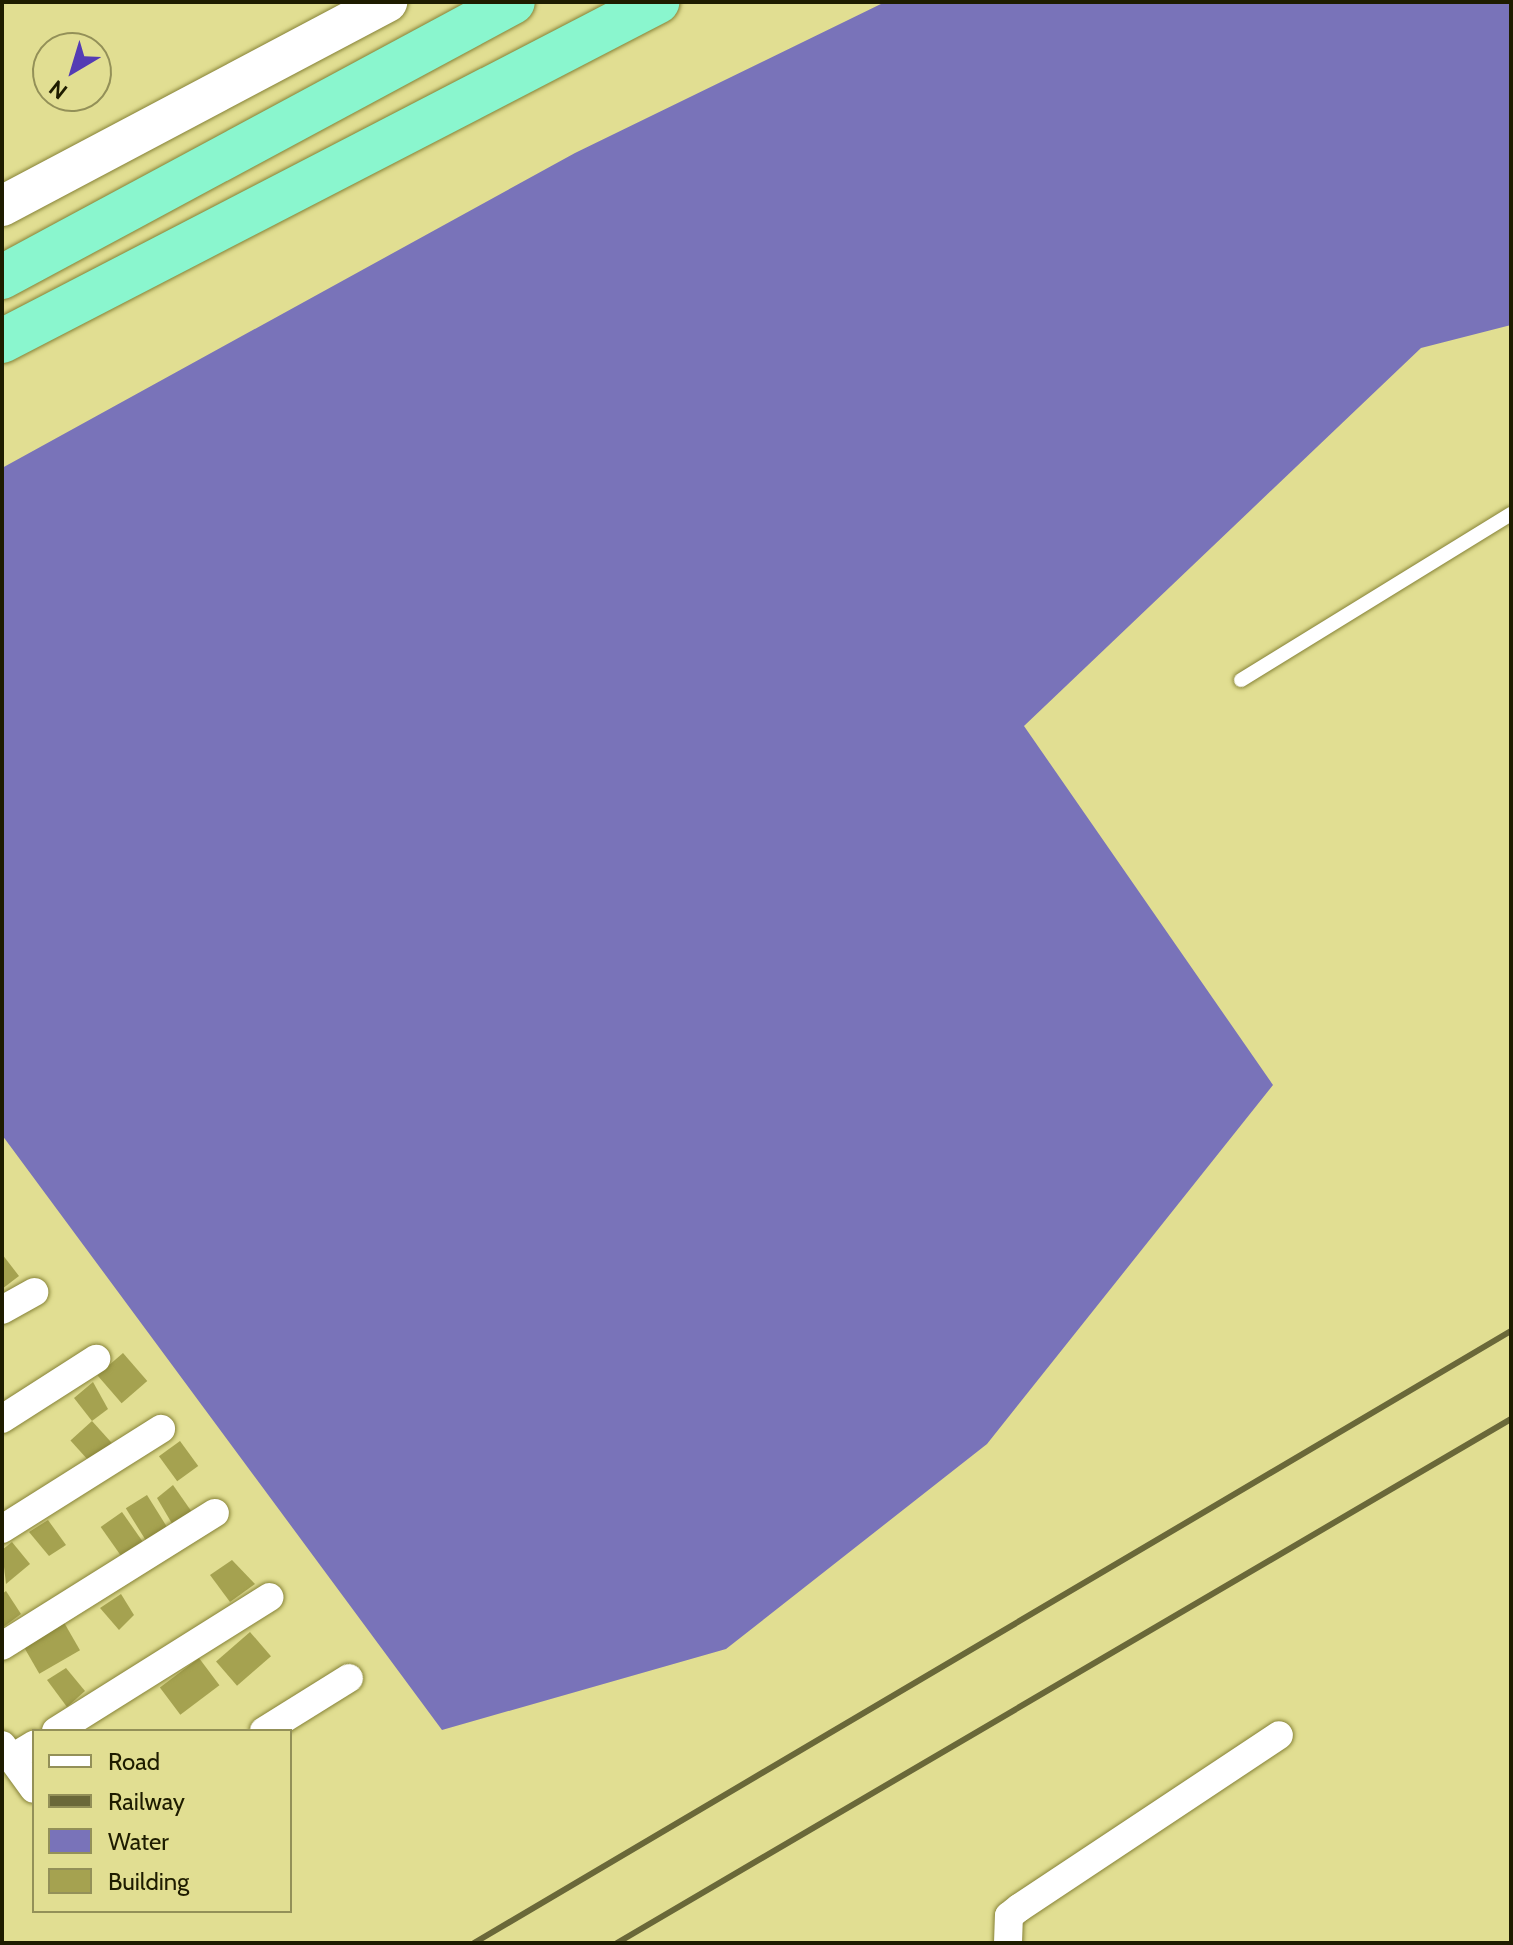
<!DOCTYPE html>
<style>
body{margin:0}
#map{position:relative;width:1513px;height:1945px;overflow:hidden;background:#e1de92;font-family:Cabin,sans-serif}
div>[style]{position:absolute}
.water>*{inset:0;background:#7973b9}
.building>*{inset:0;background:#a5a250;transform-origin:0 0}
.roads{filter:drop-shadow(0 0 2px #868237) drop-shadow(0 0 2px #868237)}
.service>*{height:14px;margin:-7px;padding:0 7px;transform-origin:7px;border-radius:7px;background:#fff}
.minor>*{height:28px;margin:-14px;padding:0 14px;transform-origin:14px;border-radius:14px;background:#fff}
.secondary>*{height:40px;margin:-20px;padding:0 20px;transform-origin:20px;border-radius:20px;background:#fff}
.trunk>*{height:44px;margin:-22px;padding:0 22px;transform-origin:22px;border-radius:22px;background:#8af6ce}
.rail>*{height:6px;margin:-3px;padding:0 3px;transform-origin:3px;border-radius:3px;background:#6a6839}
span{translate:-50% -50%;white-space:nowrap;text-align:center;line-height:1.15;-webkit-text-stroke:6px #e1de92;paint-order:stroke}
.frame{position:absolute;inset:0;border:4px solid #1e1c00;pointer-events:none}
.legend{position:absolute;left:32px;top:1729px;width:260px;height:184px;box-sizing:border-box;background:#e1de92;border:2px solid #939058;margin:0;padding:10px 14px;list-style:none;font-size:24px;color:#1e1c00}
.legend li{display:flex;align-items:center;gap:16px;height:40px}
.legend b{width:40px;border:2px solid #939058}
.north{position:absolute;left:32px;top:32px;width:80px;height:80px;box-sizing:border-box;background:#e1de92;border:2px solid #939058;border-radius:50%;rotate:218deg;font-size:22px;font-weight:700;line-height:32px;text-align:center;color:#1e1c00}
.north::after{content:'';display:block;margin:auto;width:28px;height:36px;background:#543cb4;clip-path:polygon(50% 0,100% 100%,50% 72%,0 100%)}
</style>
<div id="map">
<div class="water">
<i style="clip-path:polygon(885px 2px,1511px 2px,1511px 325px,1421px 348px,1024px 726px,1273px 1085px,987px 1444px,726px 1649px,442px 1730px,2px 1135px,2px 468px,575px 153px)"></i>
</div>
<div class="building">
<i style="clip-path:polygon(2px 1254px,19px 1276px,2px 1289px)"></i>
<i style="left:123px;top:1353px;width:37px;height:34px;rotate:49deg"></i>
<i style="clip-path:polygon(93px 1382px,108px 1409px,92px 1421px,74px 1398px)"></i>
<i style="left:92px;top:1421px;width:31px;height:29px;rotate:48deg"></i>
<i style="left:180px;top:1441px;width:31px;height:26px;rotate:54deg"></i>
<i style="clip-path:polygon(173px 1485px,194px 1515px,174px 1527px,157px 1498px)"></i>
<i style="left:147px;top:1495px;width:40px;height:25px;rotate:58deg"></i>
<i style="left:122px;top:1512px;width:39px;height:26px;rotate:55deg"></i>
<i style="clip-path:polygon(48px 1520px,66px 1545px,49px 1556px,29px 1532px)"></i>
<i style="clip-path:polygon(12px 1542px,30px 1564px,6px 1584px,2px 1550px)"></i>
<i style="clip-path:polygon(232px 1560px,255px 1584px,230px 1602px,210px 1575px)"></i>
<i style="clip-path:polygon(6px 1591px,21px 1614px,2px 1628px,2px 1594px)"></i>
<i style="clip-path:polygon(121px 1594px,134px 1615px,119px 1630px,100px 1608px)"></i>
<i style="left:62px;top:1619px;width:36px;height:47px;rotate:60deg"></i>
<i style="left:250px;top:1632px;width:32px;height:45px;rotate:49deg"></i>
<i style="left:199px;top:1658px;width:34px;height:49px;rotate:53deg"></i>
<i style="clip-path:polygon(66px 1668px,85px 1691px,67px 1707px,47px 1680px)"></i>
</div>
<div class="roads">
<div class="service">
<i style="left:1241px;top:680px;width:317px;rotate:-31.6deg"></i>
</div>
<div class="minor">
<i style="left:2px;top:1310px;width:37px;rotate:-29deg"></i>
<i style="left:2px;top:1419px;width:112px;rotate:-32.6deg"></i>
<i style="left:2px;top:1529px;width:188px;rotate:-32.2deg"></i>
<i style="left:2px;top:1646px;width:251px;rotate:-32deg"></i>
<i style="left:56px;top:1731px;width:252px;rotate:-32.1deg"></i>
<i style="left:264px;top:1731px;width:100px;rotate:-31.9deg"></i>
<i style="left:2px;top:1745px;width:54px;rotate:54deg"></i>
<i style="left:12px;top:1758px;width:26px;rotate:-31deg"></i>
<i style="left:1008px;top:1943px;width:27px;rotate:-88deg"></i>
<i style="left:1009px;top:1916px;width:13px;rotate:-39deg"></i>
<i style="left:1019px;top:1908px;width:312px;rotate:-33.6deg"></i>
</div>
<div class="secondary">
<i style="left:2px;top:206px;width:436px;rotate:-27.9deg"></i>
</div>
<div class="trunk">
<i style="left:2px;top:277px;width:580px;rotate:-28.29deg"></i>
<i style="left:2px;top:341px;width:738px;rotate:-27.36deg"></i>
</div>
</div>
<div class="rail">
<i style="left:474px;top:1943px;width:1204px;rotate:-30.55deg"></i>
<i style="left:617px;top:1943px;width:1036px;rotate:-30.38deg"></i>
</div>
<div class="frame"></div>
<ul class="legend">
<li><b style="height:10px;background:#fff"></b>Road</li>
<li><b style="height:10px;background:#6a6839"></b>Railway</li>
<li><b style="height:22px;background:#7973b9"></b>Water</li>
<li><b style="height:22px;background:#a5a250"></b>Building</li>
</ul>
<div class="north">N</div>
</div>
